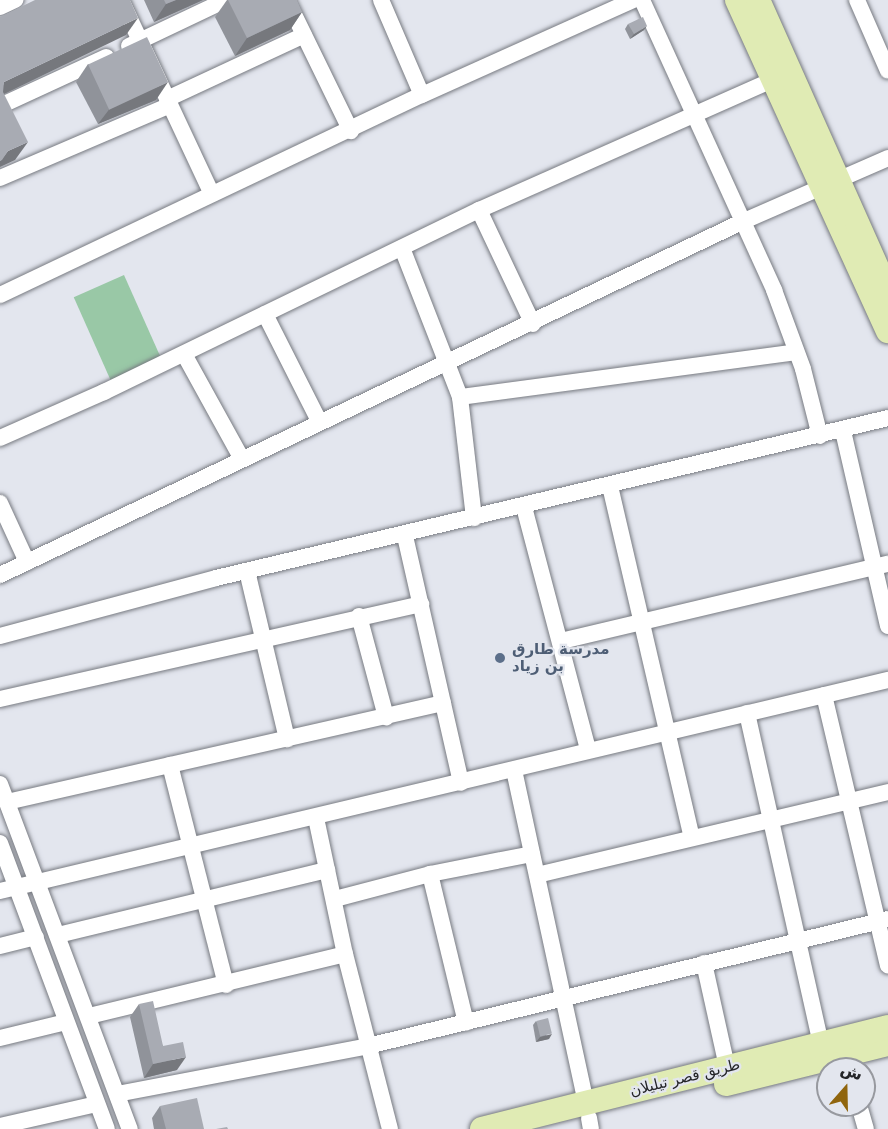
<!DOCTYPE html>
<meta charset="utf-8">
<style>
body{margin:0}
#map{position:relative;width:888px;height:1129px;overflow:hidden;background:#e3e6ee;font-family:"DejaVu Sans","Noto Sans Arabic",sans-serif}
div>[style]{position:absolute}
.green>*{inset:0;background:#99c8a6;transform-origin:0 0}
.roads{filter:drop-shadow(0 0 2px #777a81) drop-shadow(0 0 2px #777a81)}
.street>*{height:16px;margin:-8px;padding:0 8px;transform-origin:8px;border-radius:8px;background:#fff}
.secondary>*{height:24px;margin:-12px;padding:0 12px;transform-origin:12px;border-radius:12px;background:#e0ebb4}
.wall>*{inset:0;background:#90939a}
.shaded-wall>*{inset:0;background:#76787d}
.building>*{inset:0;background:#a8abb3;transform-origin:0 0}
.dots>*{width:16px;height:16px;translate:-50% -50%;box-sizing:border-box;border:3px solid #e3e6ee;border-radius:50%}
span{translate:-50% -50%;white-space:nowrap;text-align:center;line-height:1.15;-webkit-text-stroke:4.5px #e3e6ee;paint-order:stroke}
.service-label{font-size:15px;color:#4e5e75;font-weight:700}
.left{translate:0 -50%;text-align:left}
.street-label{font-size:15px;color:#242528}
.north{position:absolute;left:816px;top:1057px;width:60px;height:60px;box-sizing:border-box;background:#e3e6ee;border:2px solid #97999f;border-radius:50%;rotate:20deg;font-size:16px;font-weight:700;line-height:24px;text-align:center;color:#242528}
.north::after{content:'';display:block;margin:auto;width:21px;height:27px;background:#90650d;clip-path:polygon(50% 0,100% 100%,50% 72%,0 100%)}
</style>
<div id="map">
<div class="green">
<i style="left:124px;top:275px;width:95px;height:55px;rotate:66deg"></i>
</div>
<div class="roads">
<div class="street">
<i style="left:121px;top:0;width:214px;rotate:64.9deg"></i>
<i style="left:287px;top:0;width:146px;rotate:64deg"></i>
<i style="left:381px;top:0;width:103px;rotate:66.7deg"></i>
<i style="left:642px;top:0;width:319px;rotate:65.5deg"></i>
<i style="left:774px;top:290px;width:84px;rotate:69.8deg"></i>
<i style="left:803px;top:369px;width:69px;rotate:75.8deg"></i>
<i style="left:857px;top:0;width:77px;rotate:66.4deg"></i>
<i style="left:0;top:7px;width:17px;rotate:-25deg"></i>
<i style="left:129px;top:46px;width:107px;rotate:-25.4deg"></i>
<i style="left:167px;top:99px;width:151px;rotate:-25deg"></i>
<i style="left:0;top:106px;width:117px;rotate:-24.8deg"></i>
<i style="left:0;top:178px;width:185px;rotate:-23.2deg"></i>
<i style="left:479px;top:210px;width:126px;rotate:64.7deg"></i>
<i style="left:402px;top:248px;width:160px;rotate:68.7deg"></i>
<i style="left:460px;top:397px;width:122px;rotate:83.4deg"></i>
<i style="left:0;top:295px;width:467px;rotate:-25.4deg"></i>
<i style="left:422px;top:95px;width:231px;rotate:-24.2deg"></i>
<i style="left:265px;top:314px;width:120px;rotate:63.2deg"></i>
<i style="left:184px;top:354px;width:120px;rotate:61.1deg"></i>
<i style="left:460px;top:397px;width:339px;rotate:-7.6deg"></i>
<i style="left:843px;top:431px;width:200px;rotate:77deg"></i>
<i style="left:0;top:438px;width:114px;rotate:-23.9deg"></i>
<i style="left:104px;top:392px;width:417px;rotate:-25.9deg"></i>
<i style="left:479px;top:210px;width:324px;rotate:-23.9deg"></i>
<i style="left:610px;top:486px;width:361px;rotate:76.9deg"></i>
<i style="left:0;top:503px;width:65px;rotate:65.4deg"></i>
<i style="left:524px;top:507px;width:251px;rotate:75.2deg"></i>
<i style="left:405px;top:536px;width:253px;rotate:77.2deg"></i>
<i style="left:247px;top:571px;width:173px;rotate:76.6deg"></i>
<i style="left:0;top:575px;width:824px;rotate:-25.45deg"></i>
<i style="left:744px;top:221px;width:157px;rotate:-23.6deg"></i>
<i style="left:359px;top:616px;width:105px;rotate:75deg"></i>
<i style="left:0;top:636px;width:224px;rotate:-15deg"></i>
<i style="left:216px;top:578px;width:691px;rotate:-13.39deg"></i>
<i style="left:561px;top:641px;width:336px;rotate:-13.3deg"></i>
<i style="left:824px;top:695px;width:278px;rotate:76.7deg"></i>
<i style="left:0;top:699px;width:432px;rotate:-12.7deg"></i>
<i style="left:747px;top:713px;width:338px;rotate:77.4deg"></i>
<i style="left:170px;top:765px;width:227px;rotate:75.7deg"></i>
<i style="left:514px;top:770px;width:341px;rotate:77.8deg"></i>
<i style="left:0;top:784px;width:369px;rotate:69.4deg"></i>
<i style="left:7px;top:802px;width:447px;rotate:-12.8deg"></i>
<i style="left:316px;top:818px;width:139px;rotate:78deg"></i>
<i style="left:345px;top:954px;width:181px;rotate:75.6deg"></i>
<i style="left:0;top:843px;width:305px;rotate:69.5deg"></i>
<i style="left:430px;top:874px;width:153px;rotate:76.4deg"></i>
<i style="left:537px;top:875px;width:361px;rotate:-13.3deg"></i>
<i style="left:0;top:891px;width:913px;rotate:-13.37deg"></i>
<i style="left:335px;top:899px;width:98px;rotate:-14.7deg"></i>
<i style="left:430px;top:874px;width:104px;rotate:-11.1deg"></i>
<i style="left:58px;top:935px;width:277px;rotate:-13.6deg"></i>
<i style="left:0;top:946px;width:37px;rotate:-14deg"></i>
<i style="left:704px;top:963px;width:107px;rotate:77.5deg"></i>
<i style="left:89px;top:1016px;width:263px;rotate:-13.6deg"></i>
<i style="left:0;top:1038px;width:68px;rotate:-13.6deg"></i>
<i style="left:117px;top:1094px;width:256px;rotate:-10.8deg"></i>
<i style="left:368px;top:1046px;width:535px;rotate:-13.72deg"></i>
<i style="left:859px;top:1105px;width:25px;rotate:74deg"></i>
<i style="left:589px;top:1118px;width:11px;rotate:80deg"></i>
<i style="left:0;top:1126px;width:99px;rotate:-12.8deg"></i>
</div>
<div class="secondary">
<i style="left:737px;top:0;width:364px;rotate:65.5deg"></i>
<i style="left:758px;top:0;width:320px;rotate:66deg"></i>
<i style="left:726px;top:1084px;width:167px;rotate:-13.9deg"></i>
<i style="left:482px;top:1129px;width:419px;rotate:-14.1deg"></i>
</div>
</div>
<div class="wall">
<i style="clip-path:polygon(144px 0,203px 0,154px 22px)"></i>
<i style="clip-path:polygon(227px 0,297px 0,302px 12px,290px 30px,235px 56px,215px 17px)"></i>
<i style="clip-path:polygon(628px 24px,644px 30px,630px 39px,625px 29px)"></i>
<i style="clip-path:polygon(88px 64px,156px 100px,98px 124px,76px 82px)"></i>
<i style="clip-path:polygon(139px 1004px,163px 1046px,177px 1070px,144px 1078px,130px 1017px)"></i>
<i style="clip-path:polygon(536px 1021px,549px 1039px,536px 1042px,533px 1025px)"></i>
<i style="clip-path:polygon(160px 1106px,204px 1129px,154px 1129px,152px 1118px)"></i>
</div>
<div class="shaded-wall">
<i style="clip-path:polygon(176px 0,203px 0,154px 22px,166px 4px)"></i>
<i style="clip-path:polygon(302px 12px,290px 30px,235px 56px,247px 38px)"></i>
<i style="clip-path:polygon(138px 18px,126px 35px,0 96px,4px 82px)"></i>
<i style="clip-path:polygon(647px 26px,644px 30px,630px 39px,634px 34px)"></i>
<i style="clip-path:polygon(168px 82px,156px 100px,98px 124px,111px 107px)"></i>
<i style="clip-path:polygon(28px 142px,15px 160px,0 167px,0 161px,8px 151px)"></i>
<i style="clip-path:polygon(552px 1034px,549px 1039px,536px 1042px,540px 1037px)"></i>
<i style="clip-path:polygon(186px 1057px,177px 1070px,144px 1078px,153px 1064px)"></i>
</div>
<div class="building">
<i style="clip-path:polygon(35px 0,130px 0,138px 18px,4px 82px,3px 92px,28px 142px,8px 151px,2px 160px,0 161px,0 17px)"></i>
<i style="clip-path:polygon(164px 0,176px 0,166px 4px)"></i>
<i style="clip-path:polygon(228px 0,297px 0,302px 12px,247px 38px)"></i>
<i style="clip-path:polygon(643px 17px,647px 26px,634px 34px,628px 24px)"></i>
<i style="left:147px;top:37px;width:50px;height:65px;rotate:65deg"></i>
<i style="clip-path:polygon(153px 1001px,163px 1046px,183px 1042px,186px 1057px,153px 1064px,139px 1004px)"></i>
<i style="left:548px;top:1018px;width:16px;height:12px;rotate:76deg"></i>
<i style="clip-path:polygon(197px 1098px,204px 1129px,166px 1129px,160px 1106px)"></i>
<i style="clip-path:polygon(227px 1127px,228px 1129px,216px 1129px)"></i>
</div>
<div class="dots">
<i style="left:500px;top:658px;background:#5c6f8a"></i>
</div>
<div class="service-label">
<span class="left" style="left:512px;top:658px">مدرسة طارق<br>بن زياد</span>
</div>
<div class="street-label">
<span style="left:685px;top:1078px;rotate:-14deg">طريق قصر تيليلان</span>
</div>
<div class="north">ش</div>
</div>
